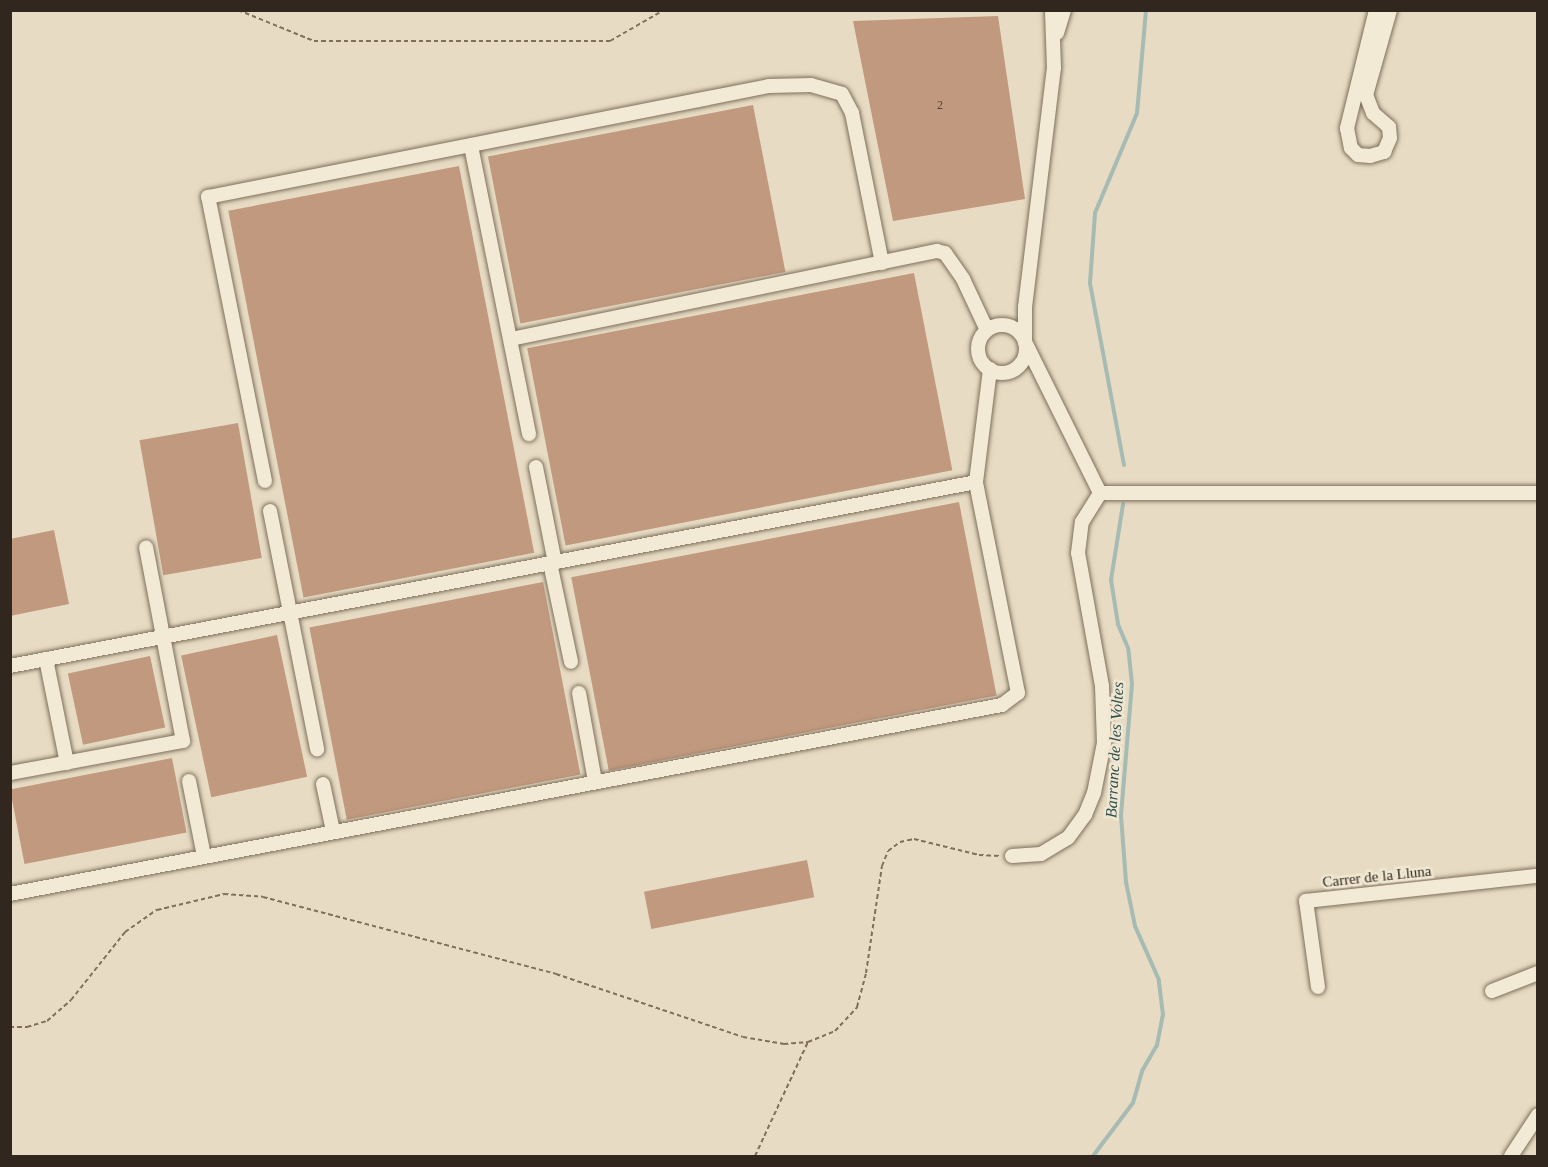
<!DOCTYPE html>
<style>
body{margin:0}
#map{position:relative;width:1548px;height:1167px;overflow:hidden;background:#e7dcc3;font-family:Georgia,serif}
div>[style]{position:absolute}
.stream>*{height:4px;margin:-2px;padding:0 2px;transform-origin:2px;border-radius:2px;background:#a5bbb4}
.building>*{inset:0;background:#c1997e;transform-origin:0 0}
.path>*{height:2px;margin-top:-1px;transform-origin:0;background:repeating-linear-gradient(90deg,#7f6f5c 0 4.5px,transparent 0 7.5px)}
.roads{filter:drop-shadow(0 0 2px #7f6f5c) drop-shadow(0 0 2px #7f6f5c)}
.minor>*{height:14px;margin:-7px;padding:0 7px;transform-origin:7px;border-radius:7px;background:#f3ead5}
.minor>.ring{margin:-7px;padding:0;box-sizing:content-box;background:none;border:14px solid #f3ead5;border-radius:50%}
span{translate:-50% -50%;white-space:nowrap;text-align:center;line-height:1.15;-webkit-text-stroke:5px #f0e7d2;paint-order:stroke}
.number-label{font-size:12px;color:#554436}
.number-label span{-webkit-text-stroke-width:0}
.street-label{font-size:15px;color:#31271e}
.water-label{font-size:16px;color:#2f4f4d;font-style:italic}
.frame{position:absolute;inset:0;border:12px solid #31271e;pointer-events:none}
</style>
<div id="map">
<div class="stream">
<i style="left:1124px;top:465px;width:185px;rotate:-100.6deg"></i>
<i style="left:1090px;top:283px;width:70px;rotate:-85.9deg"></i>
<i style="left:1095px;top:213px;width:108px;rotate:-67.2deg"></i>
<i style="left:1137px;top:113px;width:103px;rotate:-85deg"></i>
<i style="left:1093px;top:1156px;width:66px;rotate:-53deg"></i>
<i style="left:1133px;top:1103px;width:33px;rotate:-74deg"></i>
<i style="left:1142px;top:1071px;width:30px;rotate:-60deg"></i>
<i style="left:1157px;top:1045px;width:31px;rotate:-79deg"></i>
<i style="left:1163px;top:1015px;width:35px;rotate:-97deg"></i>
<i style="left:1159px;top:980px;width:59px;rotate:-114deg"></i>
<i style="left:1135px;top:926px;width:45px;rotate:-101.6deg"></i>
<i style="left:1126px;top:882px;width:67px;rotate:-94.3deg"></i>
<i style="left:1121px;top:815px;width:131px;rotate:-85.2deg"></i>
<i style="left:1132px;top:684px;width:36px;rotate:-96deg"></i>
<i style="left:1128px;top:648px;width:26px;rotate:-113deg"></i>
<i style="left:1118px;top:624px;width:45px;rotate:-99deg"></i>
<i style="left:1111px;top:580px;width:77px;rotate:-81deg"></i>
</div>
<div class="building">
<i style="clip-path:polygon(998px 16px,1025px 199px,893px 221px,853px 21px)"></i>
<i style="left:753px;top:105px;width:170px;height:270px;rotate:79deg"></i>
<i style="left:459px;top:166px;width:394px;height:235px;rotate:79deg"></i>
<i style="left:914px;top:273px;width:201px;height:394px;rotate:79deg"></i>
<i style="left:238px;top:423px;width:137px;height:100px;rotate:80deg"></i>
<i style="left:959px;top:502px;width:197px;height:395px;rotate:79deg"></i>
<i style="clip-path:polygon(54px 530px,69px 604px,10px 616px,10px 539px)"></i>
<i style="left:543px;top:582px;width:196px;height:238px;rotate:79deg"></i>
<i style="left:277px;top:635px;width:145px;height:98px;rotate:78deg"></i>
<i style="left:150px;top:656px;width:73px;height:84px;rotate:78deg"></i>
<i style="left:172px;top:758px;width:76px;height:165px;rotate:79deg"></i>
<i style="left:807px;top:860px;width:38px;height:166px;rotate:79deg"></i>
</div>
<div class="path">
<i style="left:238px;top:10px;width:82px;rotate:22.2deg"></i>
<i style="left:314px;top:41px;width:296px"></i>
<i style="left:610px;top:41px;width:62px;rotate:-29.9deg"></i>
<i style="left:10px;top:1027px;width:17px"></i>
<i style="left:27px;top:1027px;width:21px;rotate:-17deg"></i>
<i style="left:47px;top:1021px;width:32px;rotate:-41deg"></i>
<i style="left:71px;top:1000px;width:87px;rotate:-51.5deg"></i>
<i style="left:125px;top:932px;width:39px;rotate:-35deg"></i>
<i style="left:157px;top:910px;width:69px;rotate:-13.4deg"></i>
<i style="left:224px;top:894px;width:39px;rotate:4deg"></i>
<i style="left:263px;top:897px;width:303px;rotate:14.7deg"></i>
<i style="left:556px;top:974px;width:197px;rotate:18.6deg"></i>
<i style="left:743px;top:1037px;width:42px;rotate:9.7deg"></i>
<i style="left:784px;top:1044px;width:24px;rotate:-5deg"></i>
<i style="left:808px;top:1042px;width:29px;rotate:-22deg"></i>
<i style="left:835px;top:1031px;width:33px;rotate:-47deg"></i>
<i style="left:857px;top:1007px;width:35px;rotate:-75deg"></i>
<i style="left:866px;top:973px;width:108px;rotate:-81.5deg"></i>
<i style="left:882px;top:866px;width:16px;rotate:-68deg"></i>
<i style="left:888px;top:851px;width:15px;rotate:-37deg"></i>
<i style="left:900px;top:842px;width:14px;rotate:-12deg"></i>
<i style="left:914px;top:839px;width:67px;rotate:13.8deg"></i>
<i style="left:979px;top:855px;width:21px;rotate:3deg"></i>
<i style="left:755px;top:1156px;width:126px;rotate:-65.1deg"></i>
</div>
<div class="roads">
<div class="minor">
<i style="left:1376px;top:10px;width:122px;rotate:103.8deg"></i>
<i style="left:1347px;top:128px;width:20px;rotate:79deg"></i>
<i style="left:1351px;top:148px;width:10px;rotate:45deg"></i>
<i style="left:1358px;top:155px;width:12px;rotate:5deg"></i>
<i style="left:1370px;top:156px;width:15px;rotate:-16deg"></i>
<i style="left:1384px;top:152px;width:15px;rotate:-67deg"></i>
<i style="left:1390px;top:138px;width:11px;rotate:-95deg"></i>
<i style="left:1389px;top:127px;width:21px;rotate:-139deg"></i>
<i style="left:1373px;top:113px;width:19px;rotate:-111deg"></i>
<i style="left:1366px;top:95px;width:88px;rotate:-74.2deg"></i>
<i style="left:1057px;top:33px;width:24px;rotate:-73deg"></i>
<i style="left:471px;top:146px;width:294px;rotate:78.6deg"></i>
<i class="ring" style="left:978px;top:325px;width:34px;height:34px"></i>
<i style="left:511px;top:339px;width:435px;rotate:-11.7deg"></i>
<i style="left:937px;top:251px;width:8px;rotate:14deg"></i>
<i style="left:945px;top:253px;width:32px;rotate:55deg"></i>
<i style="left:963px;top:279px;width:56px;rotate:64.8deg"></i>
<i style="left:536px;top:467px;width:98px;rotate:78.8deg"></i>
<i style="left:265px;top:481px;width:290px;rotate:-101.3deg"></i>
<i style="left:208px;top:197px;width:572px;rotate:-11.19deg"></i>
<i style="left:769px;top:86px;width:42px;rotate:-1.4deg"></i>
<i style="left:811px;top:85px;width:32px;rotate:16deg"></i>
<i style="left:842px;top:94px;width:21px;rotate:62deg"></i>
<i style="left:852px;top:113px;width:153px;rotate:78.7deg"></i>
<i style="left:1100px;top:493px;width:438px"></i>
<i style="left:270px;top:511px;width:243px;rotate:78.8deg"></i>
<i style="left:550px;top:563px;width:101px;rotate:78deg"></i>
<i style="left:46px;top:659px;width:106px;rotate:78.6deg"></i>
<i style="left:10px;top:666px;width:983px;rotate:-10.78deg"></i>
<i style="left:579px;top:693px;width:89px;rotate:79.7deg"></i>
<i style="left:10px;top:773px;width:176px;rotate:-10.5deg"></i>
<i style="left:183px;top:741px;width:197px;rotate:-100.8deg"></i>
<i style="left:189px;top:781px;width:76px;rotate:78.7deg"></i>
<i style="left:323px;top:784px;width:48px;rotate:78deg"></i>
<i style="left:1012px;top:856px;width:29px;rotate:-4deg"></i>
<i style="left:1041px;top:854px;width:31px;rotate:-31deg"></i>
<i style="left:1068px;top:838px;width:29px;rotate:-54deg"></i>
<i style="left:1085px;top:815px;width:24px;rotate:-68deg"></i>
<i style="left:1094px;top:793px;width:51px;rotate:-78.7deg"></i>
<i style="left:1104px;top:743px;width:57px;rotate:-92deg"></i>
<i style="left:1102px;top:686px;width:135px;rotate:-100.2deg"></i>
<i style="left:1078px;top:553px;width:31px;rotate:-83deg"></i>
<i style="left:1082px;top:522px;width:34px;rotate:-58deg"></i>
<i style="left:1100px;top:493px;width:169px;rotate:-116.4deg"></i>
<i style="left:1025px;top:342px;width:35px;rotate:-90deg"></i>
<i style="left:1025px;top:307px;width:241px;rotate:-83.1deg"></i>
<i style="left:1054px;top:68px;width:58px;rotate:-92deg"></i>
<i style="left:10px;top:894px;width:1010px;rotate:-10.79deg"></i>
<i style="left:1002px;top:705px;width:20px;rotate:-37deg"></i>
<i style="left:1018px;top:693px;width:215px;rotate:-101.3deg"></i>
<i style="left:976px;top:482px;width:114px;rotate:-82.9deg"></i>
<i style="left:1318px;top:987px;width:87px;rotate:-97.9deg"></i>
<i style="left:1306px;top:901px;width:233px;rotate:-6.2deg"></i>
<i style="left:1492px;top:991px;width:49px;rotate:-21.4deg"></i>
<i style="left:1511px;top:1156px;width:49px;rotate:-56.6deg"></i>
</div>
</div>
<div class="number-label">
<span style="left:940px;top:106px">2</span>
</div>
<div class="street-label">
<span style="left:1377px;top:877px;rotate:-6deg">Carrer de la Lluna</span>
</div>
<div class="water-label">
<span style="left:1115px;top:750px;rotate:-87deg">Barranc de les Voltes</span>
</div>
<div class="frame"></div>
</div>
